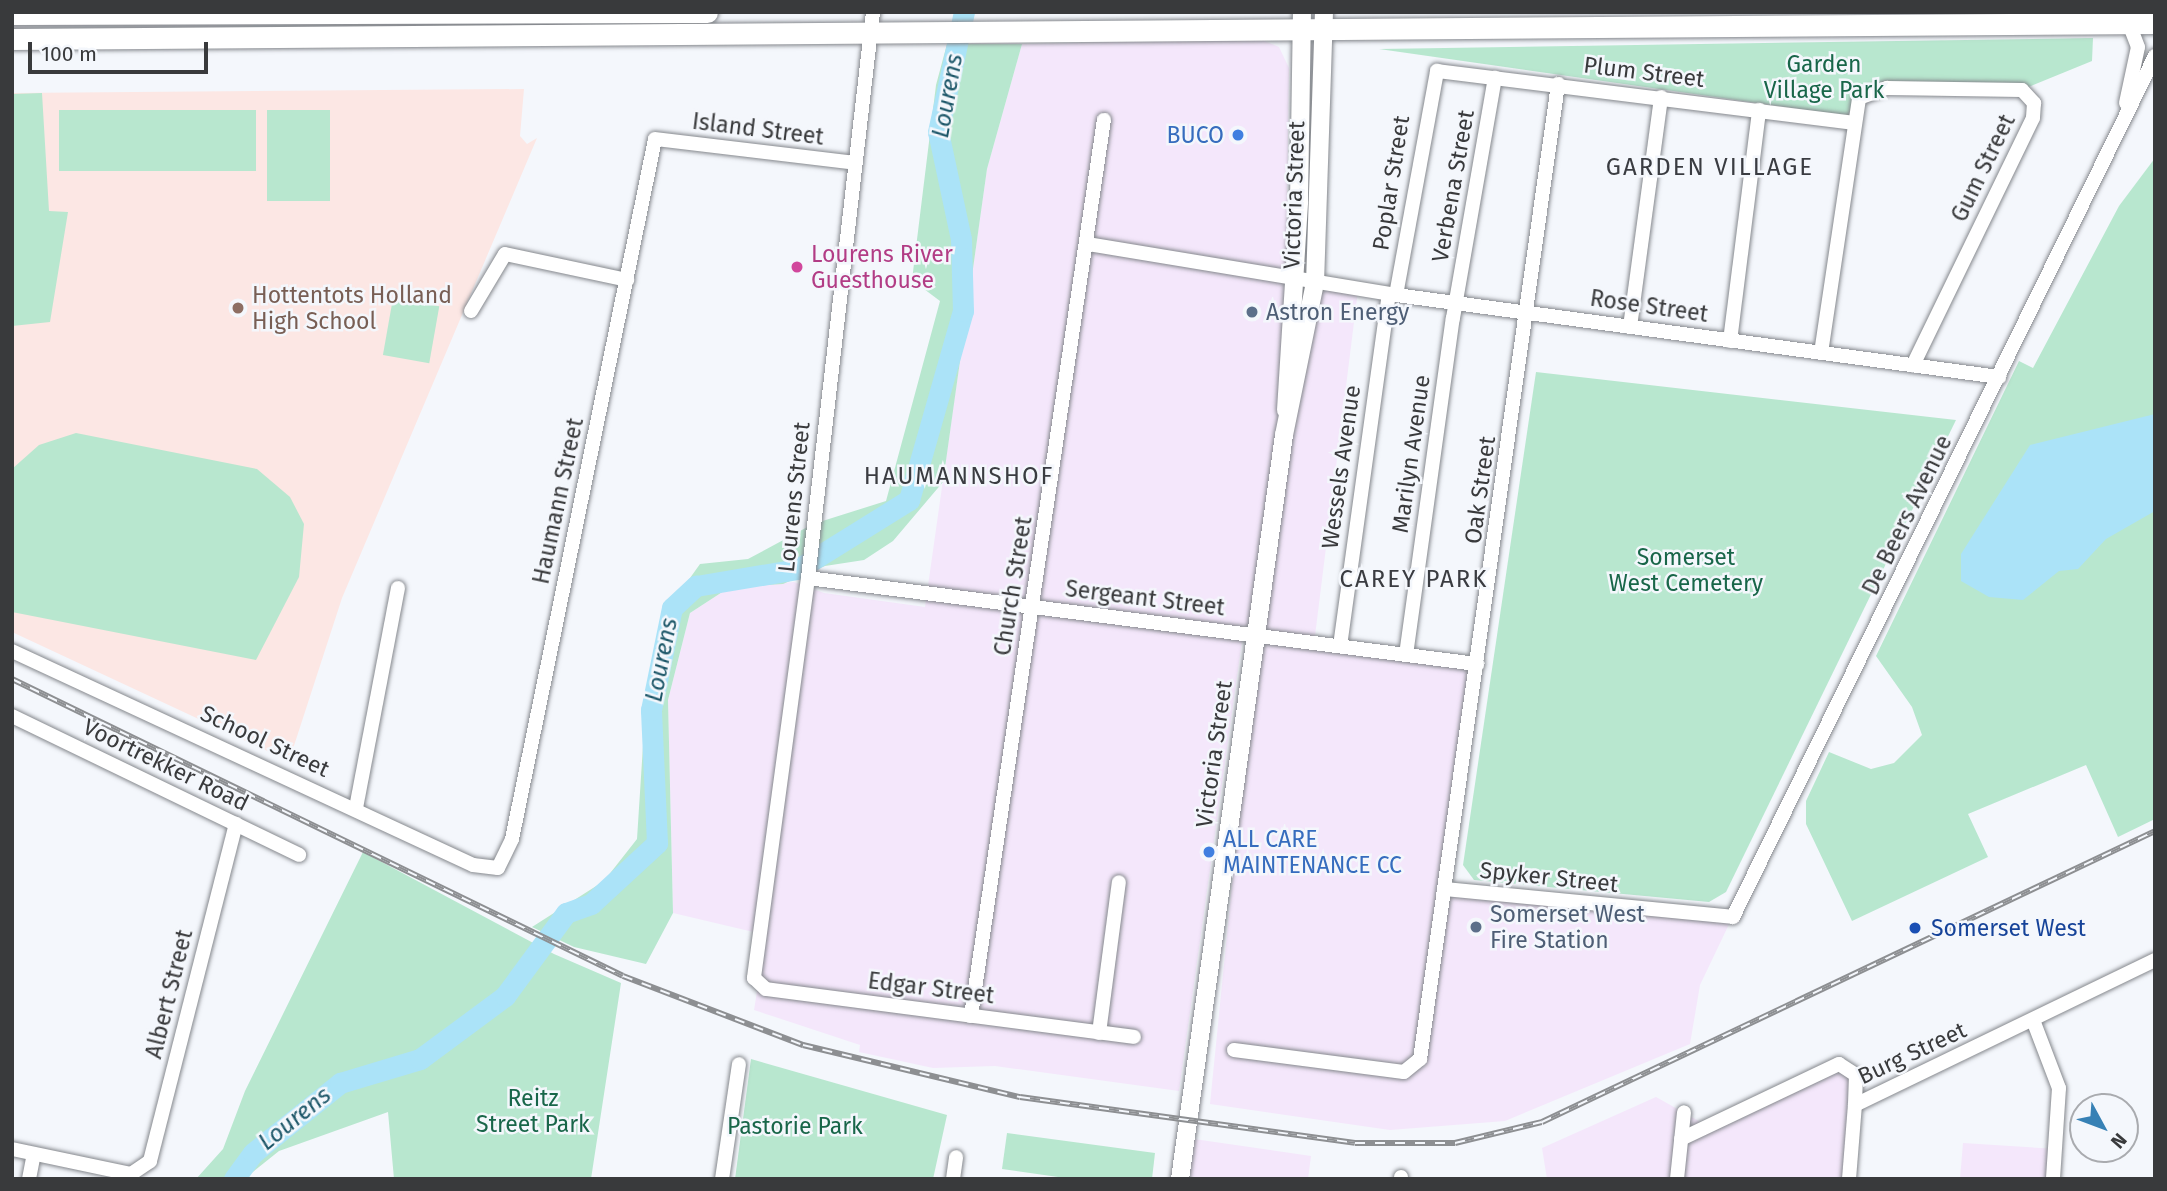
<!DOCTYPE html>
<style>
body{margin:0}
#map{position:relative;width:2167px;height:1191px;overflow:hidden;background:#f4f7fc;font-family:"Fira Sans",sans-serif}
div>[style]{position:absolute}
.commercial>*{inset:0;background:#f4e7fb}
.education>*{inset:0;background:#fce7e4}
.green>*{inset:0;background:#b8e7cf;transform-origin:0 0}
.water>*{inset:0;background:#abe3f8}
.river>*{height:21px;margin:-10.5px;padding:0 10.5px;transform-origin:10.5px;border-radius:10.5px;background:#abe3f8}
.roads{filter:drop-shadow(0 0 2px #85888d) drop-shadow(0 0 2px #85888d)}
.minor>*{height:14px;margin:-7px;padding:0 7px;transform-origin:7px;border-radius:7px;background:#fff}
.major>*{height:18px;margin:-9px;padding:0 9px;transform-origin:9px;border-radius:9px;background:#fff}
.highway>*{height:21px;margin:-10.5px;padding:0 10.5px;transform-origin:10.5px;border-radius:10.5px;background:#fff}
.rail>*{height:6px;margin-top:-3px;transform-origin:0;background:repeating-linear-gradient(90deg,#f4f7fc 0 10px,#8d8f92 0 20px);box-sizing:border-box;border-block:2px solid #8d8f92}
.dots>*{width:19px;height:19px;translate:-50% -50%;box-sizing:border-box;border:4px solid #f4f7fc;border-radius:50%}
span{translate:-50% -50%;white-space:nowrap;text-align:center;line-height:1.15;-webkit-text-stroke:5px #f4f7fc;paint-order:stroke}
.park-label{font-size:23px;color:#186649}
.street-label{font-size:23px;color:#393a3c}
.shop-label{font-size:23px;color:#366cbe}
.right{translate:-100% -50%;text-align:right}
.left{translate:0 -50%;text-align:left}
.hotel-label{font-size:23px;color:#b23c85}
.education-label{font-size:23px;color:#785e54}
.service-label{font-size:23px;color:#4e5e75}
.transit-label{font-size:23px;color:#164399}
.water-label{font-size:24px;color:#1d5769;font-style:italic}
.neighbourhood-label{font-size:24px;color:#3a3c41;letter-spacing:2px}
.frame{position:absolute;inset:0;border:14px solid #393a3c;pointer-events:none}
.north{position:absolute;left:2069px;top:1093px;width:70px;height:70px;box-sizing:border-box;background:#f4f7fc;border:2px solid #a9abaf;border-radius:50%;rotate:131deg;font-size:19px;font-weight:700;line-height:28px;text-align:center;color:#393a3c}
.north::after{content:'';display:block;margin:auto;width:24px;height:32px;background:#3781b5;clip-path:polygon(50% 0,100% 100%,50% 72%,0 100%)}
.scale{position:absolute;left:28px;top:42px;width:180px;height:32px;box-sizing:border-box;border:4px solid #393a3c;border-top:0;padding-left:9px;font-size:21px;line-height:24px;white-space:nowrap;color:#393a3c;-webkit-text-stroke:5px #f4f7fc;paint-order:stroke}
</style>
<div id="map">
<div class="commercial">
<i style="clip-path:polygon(1260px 39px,1279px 47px,1289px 68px,1286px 278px,1358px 290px,1314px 644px,1474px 668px,1445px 889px,1732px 918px,1700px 985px,1690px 1044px,1505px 1121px,1390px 1130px,1210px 1104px,1257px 636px,1243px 634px,1179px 1091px,995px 1066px,933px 1068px,859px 1052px,860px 1045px,754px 1010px,766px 935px,673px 913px,668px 700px,690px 613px,730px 587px,794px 582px,824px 593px,925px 607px,987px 169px,1022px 44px)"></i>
<i style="clip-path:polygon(1834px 1064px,1852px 1067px,1849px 1179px,1547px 1179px,1542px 1148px,1656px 1097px,1706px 1125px)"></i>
<i style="clip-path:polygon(1187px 1138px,1311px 1156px,1308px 1179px,1181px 1179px)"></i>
<i style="clip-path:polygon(1963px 1143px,2057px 1149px,2054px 1179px,1960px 1179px)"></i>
</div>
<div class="education">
<i style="clip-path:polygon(524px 89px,520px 136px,527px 144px,537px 138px,342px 598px,289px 761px,12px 632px,12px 93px)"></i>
</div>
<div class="green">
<i style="clip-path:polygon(2093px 38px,2092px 61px,2026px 88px,1860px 84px,1848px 116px,1379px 49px)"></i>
<i style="clip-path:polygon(947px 44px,1022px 44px,987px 169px,943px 482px,893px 541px,864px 560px,825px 566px,783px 584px,730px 587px,690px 613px,668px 700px,673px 913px,646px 964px,574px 947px,532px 927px,604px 881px,637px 839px,646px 699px,665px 613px,700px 564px,748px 559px,813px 524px,886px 501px,940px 301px,912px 280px,936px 85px)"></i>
<i style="clip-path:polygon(42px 93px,49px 211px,68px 212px,50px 322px,12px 326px,12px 94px)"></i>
<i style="left:256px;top:110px;width:61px;height:197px;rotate:90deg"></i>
<i style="left:267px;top:110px;width:63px;height:91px"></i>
<i style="clip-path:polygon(2155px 158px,2155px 819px,2118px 837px,2086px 765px,1968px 814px,1988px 857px,1852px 921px,1806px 824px,1806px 801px,1829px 752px,1871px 769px,1894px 763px,1922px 735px,1912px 707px,1876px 656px,2019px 361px,2033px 368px,2119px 206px)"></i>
<i style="left:393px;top:298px;width:47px;height:58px;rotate:10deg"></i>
<i style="clip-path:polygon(1536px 372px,1956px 420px,1726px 892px,1709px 902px,1474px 880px,1463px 865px)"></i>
<i style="clip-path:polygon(76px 433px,257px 469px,290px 497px,304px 524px,299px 577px,256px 660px,12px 612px,12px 469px,39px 445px)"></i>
<i style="clip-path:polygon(363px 852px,554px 954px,621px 983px,591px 1179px,394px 1179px,388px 1112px,279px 1151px,244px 1179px,196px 1179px,223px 1149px,245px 1091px)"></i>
<i style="clip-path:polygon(751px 1059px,947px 1115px,933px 1179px,735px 1179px)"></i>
<i style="clip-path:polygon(1007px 1133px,1155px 1153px,1152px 1179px,1072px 1179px,1002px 1169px)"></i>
</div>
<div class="water">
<i style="clip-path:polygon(2155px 414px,2155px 511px,2106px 539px,2078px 569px,2059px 571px,2023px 600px,1989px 597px,1961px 581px,1961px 554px,2030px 445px)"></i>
</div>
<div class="river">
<i style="left:234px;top:1179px;width:32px;rotate:-54deg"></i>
<i style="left:253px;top:1153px;width:112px;rotate:-38.8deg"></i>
<i style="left:340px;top:1083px;width:84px;rotate:-16.7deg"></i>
<i style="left:420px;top:1059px;width:106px;rotate:-36.5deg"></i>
<i style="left:505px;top:996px;width:103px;rotate:-53.7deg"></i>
<i style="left:566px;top:913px;width:27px;rotate:-20deg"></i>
<i style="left:591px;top:904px;width:90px;rotate:-42.7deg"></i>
<i style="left:657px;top:843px;width:133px;rotate:-92.6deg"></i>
<i style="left:651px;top:710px;width:104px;rotate:-78.4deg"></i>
<i style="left:672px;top:608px;width:33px;rotate:-43deg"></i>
<i style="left:696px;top:586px;width:103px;rotate:-9.5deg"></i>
<i style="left:798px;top:569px;width:131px;rotate:-31.9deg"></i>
<i style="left:909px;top:500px;width:197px;rotate:-74.1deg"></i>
<i style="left:963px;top:311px;width:72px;rotate:-91.6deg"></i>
<i style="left:961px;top:239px;width:109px;rotate:-102.1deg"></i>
<i style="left:938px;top:132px;width:123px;rotate:-77.8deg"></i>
</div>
<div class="roads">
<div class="minor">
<i style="left:873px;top:12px;width:570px;rotate:96.55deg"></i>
<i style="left:808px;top:578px;width:404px;rotate:97.7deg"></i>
<i style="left:754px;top:978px;width:16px;rotate:43deg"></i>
<i style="left:766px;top:989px;width:371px;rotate:7.4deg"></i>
<i style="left:2126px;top:103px;width:57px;rotate:-77.9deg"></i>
<i style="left:2138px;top:47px;width:26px;rotate:-111deg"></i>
<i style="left:1088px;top:244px;width:305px;rotate:9.4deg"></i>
<i style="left:1389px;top:294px;width:616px;rotate:7.75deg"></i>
<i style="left:1396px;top:295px;width:228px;rotate:-79.6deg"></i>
<i style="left:1437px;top:71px;width:420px;rotate:7.1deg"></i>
<i style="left:471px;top:311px;width:66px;rotate:-59.2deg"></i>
<i style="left:505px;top:254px;width:125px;rotate:12deg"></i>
<i style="left:1630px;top:327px;width:232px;rotate:-82.3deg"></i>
<i style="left:1730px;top:341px;width:233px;rotate:-82.8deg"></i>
<i style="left:1821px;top:353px;width:258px;rotate:-81.5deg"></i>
<i style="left:1859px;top:98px;width:30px;rotate:-20deg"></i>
<i style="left:1887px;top:88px;width:135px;rotate:0.8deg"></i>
<i style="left:2022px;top:90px;width:18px;rotate:47deg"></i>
<i style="left:2034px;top:103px;width:15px;rotate:94deg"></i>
<i style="left:2033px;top:118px;width:275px;rotate:115.9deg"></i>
<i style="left:808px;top:578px;width:675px;rotate:7.33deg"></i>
<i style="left:1340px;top:646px;width:355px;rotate:-82.1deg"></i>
<i style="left:12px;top:651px;width:508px;rotate:24.9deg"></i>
<i style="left:473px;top:865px;width:25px;rotate:7deg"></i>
<i style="left:498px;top:868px;width:32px;rotate:-64deg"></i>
<i style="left:512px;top:839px;width:714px;rotate:-78.45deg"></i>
<i style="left:655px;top:139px;width:201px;rotate:6.8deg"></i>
<i style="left:1406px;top:655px;width:340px;rotate:-82.1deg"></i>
<i style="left:1453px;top:318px;width:244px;rotate:-80.1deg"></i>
<i style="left:12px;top:716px;width:319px;rotate:25.8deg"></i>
<i style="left:356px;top:808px;width:224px;rotate:-79.2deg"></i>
<i style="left:1444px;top:889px;width:290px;rotate:5.5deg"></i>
<i style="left:1733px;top:917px;width:959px;rotate:-63.89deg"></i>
<i style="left:971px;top:1016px;width:906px;rotate:-81.56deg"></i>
<i style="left:2033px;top:1020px;width:73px;rotate:69.1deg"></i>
<i style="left:2059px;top:1088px;width:91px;rotate:93.8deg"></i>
<i style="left:1099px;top:1033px;width:152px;rotate:-82.5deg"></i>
<i style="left:1234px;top:1050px;width:171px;rotate:7.4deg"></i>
<i style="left:1404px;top:1072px;width:21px;rotate:-39deg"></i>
<i style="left:1420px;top:1059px;width:985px;rotate:-81.94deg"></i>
<i style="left:1681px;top:1139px;width:175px;rotate:-25.4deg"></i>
<i style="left:1839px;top:1064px;width:20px;rotate:33deg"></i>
<i style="left:1856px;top:1075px;width:30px;rotate:92deg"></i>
<i style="left:1855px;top:1105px;width:333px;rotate:-25.8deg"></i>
<i style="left:12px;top:1149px;width:122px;rotate:11.9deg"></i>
<i style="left:131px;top:1174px;width:23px;rotate:-34deg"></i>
<i style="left:150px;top:1161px;width:348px;rotate:-75.7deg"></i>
<i style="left:29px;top:1179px;width:25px;rotate:-79deg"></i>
<i style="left:722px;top:1179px;width:116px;rotate:-81.6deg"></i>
<i style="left:953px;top:1179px;width:22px;rotate:-82deg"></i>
<i style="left:1401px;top:1179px;width:2px;rotate:-90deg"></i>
<i style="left:1677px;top:1179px;width:67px;rotate:-84deg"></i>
<i style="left:1849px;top:1179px;width:74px;rotate:-85.4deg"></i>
</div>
<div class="major">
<i style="left:1286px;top:410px;width:209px;rotate:-86.4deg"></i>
<i style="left:1299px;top:201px;width:189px;rotate:-89.1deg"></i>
<i style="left:1180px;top:1179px;width:751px;rotate:-82.04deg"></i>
<i style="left:1284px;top:435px;width:155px;rotate:-78.5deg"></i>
<i style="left:1315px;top:283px;width:271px;rotate:-88.1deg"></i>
</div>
<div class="highway">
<i style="left:12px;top:14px;width:695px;rotate:-0.16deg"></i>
<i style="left:12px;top:39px;width:2143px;rotate:-0.43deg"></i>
</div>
</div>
<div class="rail">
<i style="left:12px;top:679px;width:679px;rotate:25.92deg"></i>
<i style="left:623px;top:976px;width:193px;rotate:21deg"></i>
<i style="left:803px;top:1045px;width:223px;rotate:13.5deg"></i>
<i style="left:1020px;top:1097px;width:338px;rotate:7.8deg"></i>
<i style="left:1355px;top:1143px;width:100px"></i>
<i style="left:1455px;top:1143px;width:89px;rotate:-13.6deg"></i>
<i style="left:1542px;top:1122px;width:679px;rotate:-25.39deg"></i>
</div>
<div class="dots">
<i style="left:1238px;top:135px;background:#3f7fe0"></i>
<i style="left:797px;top:267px;background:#d1479c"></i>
<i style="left:238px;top:308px;background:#8d6e63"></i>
<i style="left:1252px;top:312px;background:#5c6f8a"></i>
<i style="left:1209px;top:852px;background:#3f7fe0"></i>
<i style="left:1476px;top:927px;background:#5c6f8a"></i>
<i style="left:1915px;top:928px;background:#1a4fb4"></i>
</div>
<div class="park-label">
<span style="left:1824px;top:77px">Garden<br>Village Park</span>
<span style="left:1686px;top:570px">Somerset<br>West Cemetery</span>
<span style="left:533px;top:1111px">Reitz<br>Street Park</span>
<span style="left:795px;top:1126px">Pastorie Park</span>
</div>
<div class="street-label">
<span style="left:1644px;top:72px;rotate:7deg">Plum Street</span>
<span style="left:758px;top:129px;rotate:7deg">Island Street</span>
<span style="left:1983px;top:168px;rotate:-64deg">Gum Street</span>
<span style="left:1391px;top:183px;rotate:-81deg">Poplar Street</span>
<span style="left:1453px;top:186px;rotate:-80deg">Verbena Street</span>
<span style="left:1294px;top:195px;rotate:-88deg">Victoria Street</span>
<span style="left:1649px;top:306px;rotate:8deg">Rose Street</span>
<span style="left:1411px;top:454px;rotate:-82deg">Marilyn Avenue</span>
<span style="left:1341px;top:467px;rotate:-82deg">Wessels Avenue</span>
<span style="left:1480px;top:490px;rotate:-82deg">Oak Street</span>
<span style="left:794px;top:497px;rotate:-84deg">Lourens Street</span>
<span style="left:558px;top:501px;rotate:-78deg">Haumann Street</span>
<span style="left:1907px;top:515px;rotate:-64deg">De Beers Avenue</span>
<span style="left:1013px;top:586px;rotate:-81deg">Church Street</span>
<span style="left:1145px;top:598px;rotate:7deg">Sergeant Street</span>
<span style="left:265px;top:741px;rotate:25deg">School Street</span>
<span style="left:1214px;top:754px;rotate:-82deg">Victoria Street</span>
<span style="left:166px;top:765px;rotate:26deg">Voortrekker Road</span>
<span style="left:1549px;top:877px;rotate:6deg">Spyker Street</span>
<span style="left:931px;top:988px;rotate:7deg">Edgar Street</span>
<span style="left:169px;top:994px;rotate:-76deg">Albert Street</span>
<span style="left:1912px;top:1053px;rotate:-25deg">Burg Street</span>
</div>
<div class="shop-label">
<span class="right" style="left:1224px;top:135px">BUCO</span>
<span class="left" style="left:1223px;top:852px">ALL CARE<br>MAINTENANCE CC</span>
</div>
<div class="hotel-label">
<span class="left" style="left:811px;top:267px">Lourens River<br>Guesthouse</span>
</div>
<div class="education-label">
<span class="left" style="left:252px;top:308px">Hottentots Holland<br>High School</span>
</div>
<div class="service-label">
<span class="left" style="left:1266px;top:312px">Astron Energy</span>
<span class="left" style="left:1490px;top:927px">Somerset West<br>Fire Station</span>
</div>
<div class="transit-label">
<span class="left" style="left:1931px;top:928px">Somerset West</span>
</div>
<div class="water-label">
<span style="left:948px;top:96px;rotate:-80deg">Lourens</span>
<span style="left:662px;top:660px;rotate:-79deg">Lourens</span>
<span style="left:295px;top:1119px;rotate:-39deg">Lourens</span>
</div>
<div class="neighbourhood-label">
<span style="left:1710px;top:168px">GARDEN VILLAGE</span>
<span style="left:959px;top:477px">HAUMANNSHOF</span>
<span style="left:1414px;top:580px">CAREY PARK</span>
</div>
<div class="frame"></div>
<div class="north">N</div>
<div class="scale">100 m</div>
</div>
